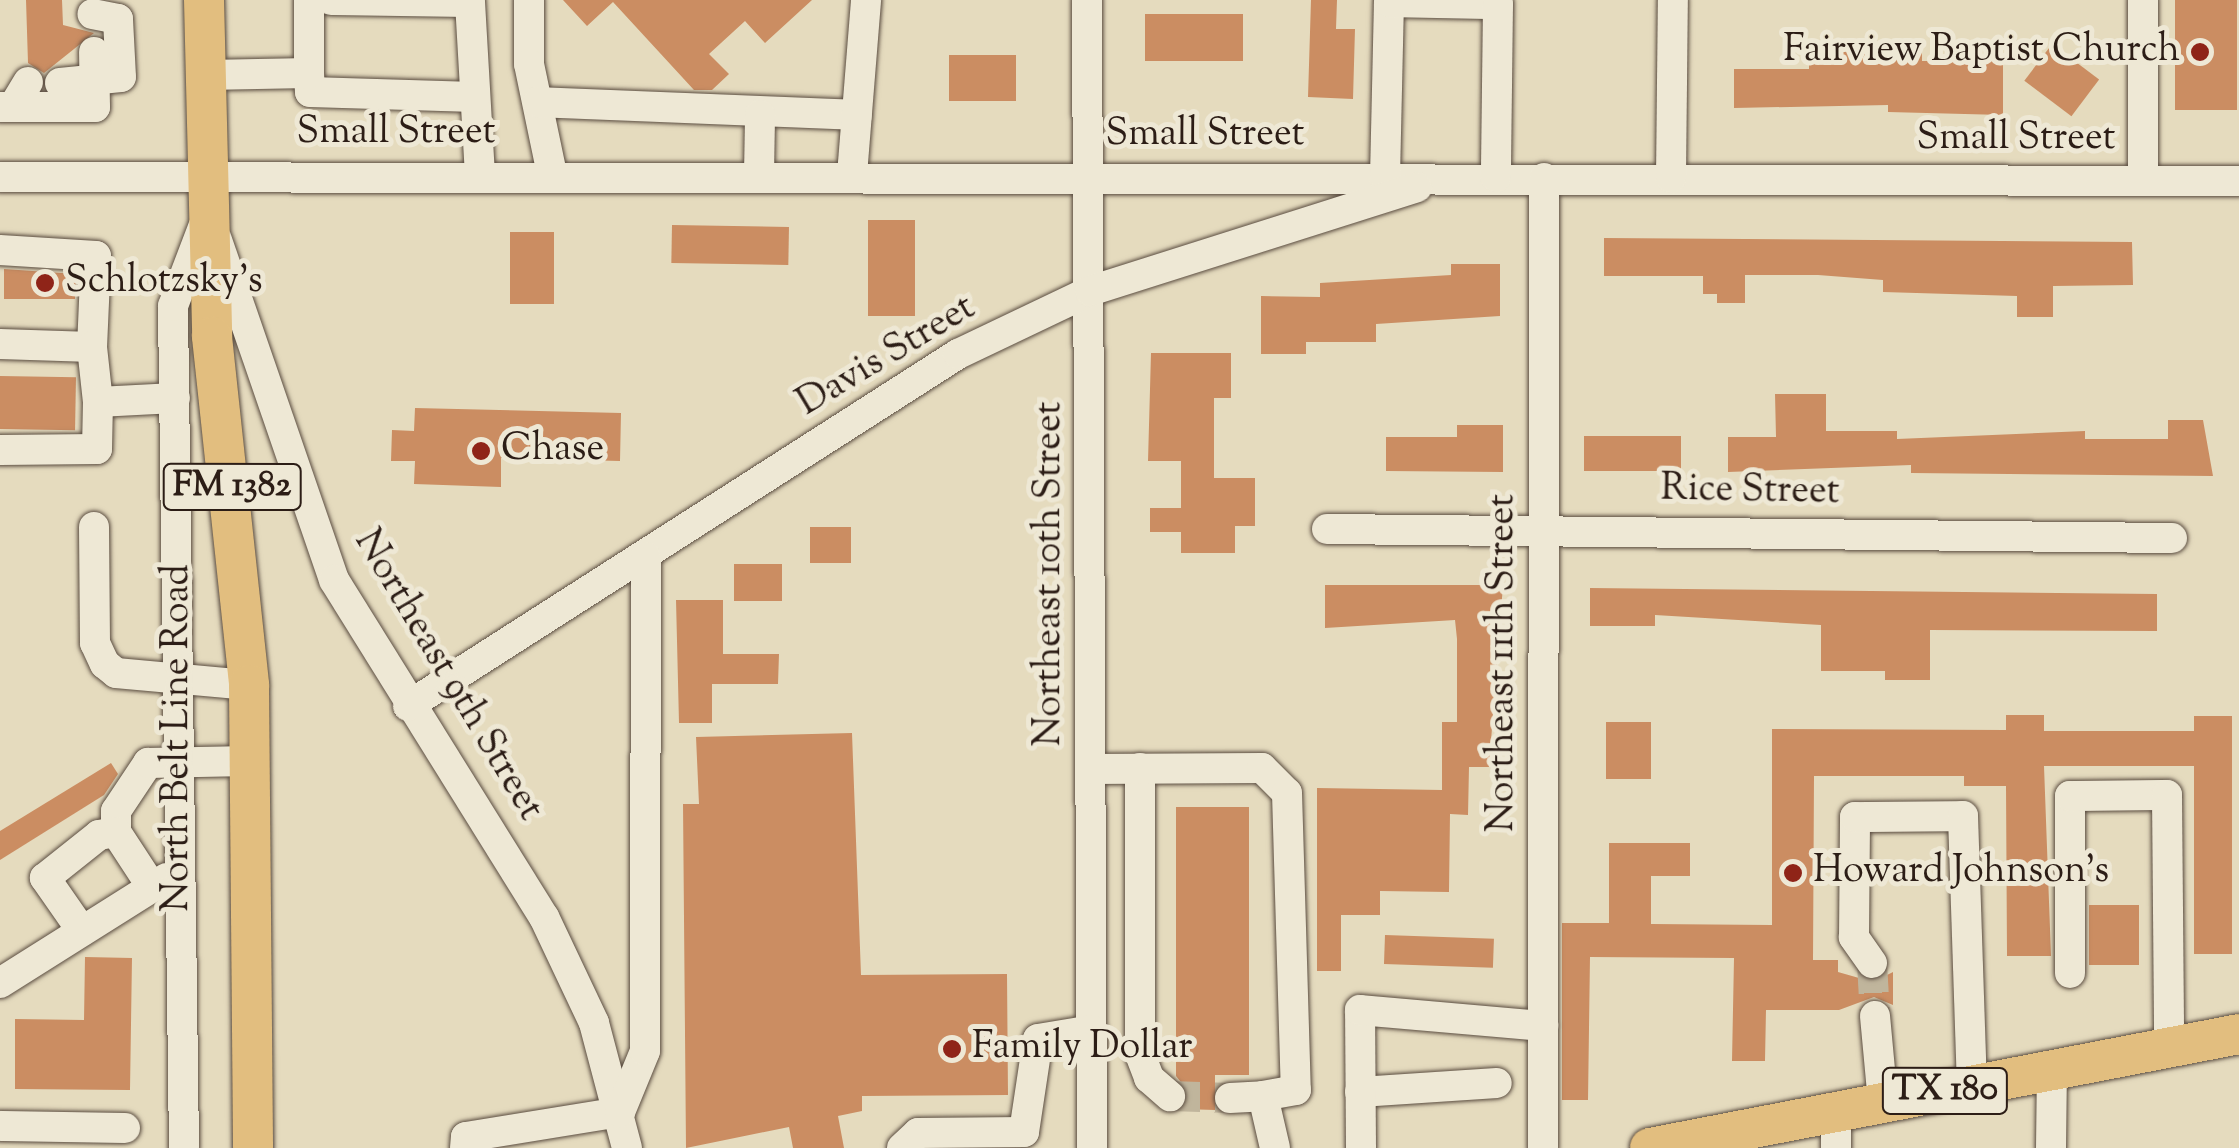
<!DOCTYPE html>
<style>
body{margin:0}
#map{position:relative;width:2239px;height:1148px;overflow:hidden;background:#e5dbbe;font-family:"Sorts Mill Goudy",serif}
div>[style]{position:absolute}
.building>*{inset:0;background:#cb8d62;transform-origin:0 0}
.minor-tunnel>*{height:30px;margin-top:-15px;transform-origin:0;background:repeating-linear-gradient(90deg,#c0b59c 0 30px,transparent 0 45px)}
.roads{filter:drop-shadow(0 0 2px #5a4c40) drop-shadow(0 0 2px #5a4c40)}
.minor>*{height:30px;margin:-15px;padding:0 15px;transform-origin:15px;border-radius:15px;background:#eee8d5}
.major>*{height:40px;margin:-20px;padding:0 20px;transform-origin:20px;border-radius:20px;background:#e2be7f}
.dots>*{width:28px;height:28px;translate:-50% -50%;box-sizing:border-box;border:5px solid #eee8d5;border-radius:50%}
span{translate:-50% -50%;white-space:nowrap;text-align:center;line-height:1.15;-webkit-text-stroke:10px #eee8d5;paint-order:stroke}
.shield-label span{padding:2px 8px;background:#eee8d5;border:2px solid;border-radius:8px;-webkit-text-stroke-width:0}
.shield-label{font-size:35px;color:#2c1d16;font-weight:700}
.poi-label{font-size:38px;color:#2c1d16}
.right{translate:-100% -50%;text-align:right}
.left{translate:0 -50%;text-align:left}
.street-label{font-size:38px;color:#2c1d16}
</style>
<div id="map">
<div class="building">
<i style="clip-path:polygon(26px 0,62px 0,63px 25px,94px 33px,44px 73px,28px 63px)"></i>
<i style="clip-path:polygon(563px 0,812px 0,765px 43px,745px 21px,709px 54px,729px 74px,712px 90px,694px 90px,613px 2px,587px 26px)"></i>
<i style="clip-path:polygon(1311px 0,1337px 0,1336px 29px,1355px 29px,1353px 99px,1308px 97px)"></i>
<i style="left:2175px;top:0;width:62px;height:110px"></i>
<i style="left:1145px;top:14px;width:98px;height:47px"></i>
<i style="clip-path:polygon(1888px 40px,1922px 40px,1922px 61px,2003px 61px,2003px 115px,1888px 112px,1888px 105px,1734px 108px,1734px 69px,1809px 69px,1809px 50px,1888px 50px)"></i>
<i style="left:2052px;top:44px;width:59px;height:46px;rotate:37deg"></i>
<i style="left:949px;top:55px;width:67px;height:46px"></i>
<i style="left:868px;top:220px;width:47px;height:96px"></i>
<i style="left:672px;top:225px;width:117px;height:38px;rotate:1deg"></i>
<i style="left:510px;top:232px;width:44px;height:72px"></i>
<i style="clip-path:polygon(1604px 238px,2132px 242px,2133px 285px,2053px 286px,2053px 317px,2017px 317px,2017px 296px,1883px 292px,1883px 280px,1818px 275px,1745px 275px,1745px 303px,1717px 303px,1717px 294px,1703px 294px,1703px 276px,1604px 276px)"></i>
<i style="clip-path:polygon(1451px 264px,1500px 264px,1500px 316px,1376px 324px,1376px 342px,1306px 342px,1306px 354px,1261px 354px,1261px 296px,1320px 297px,1320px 283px,1451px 275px)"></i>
<i style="clip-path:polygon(4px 269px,76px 274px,75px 299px,4px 299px)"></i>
<i style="clip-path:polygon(1151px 353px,1231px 353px,1231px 398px,1214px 398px,1214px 478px,1255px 478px,1255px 526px,1235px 526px,1235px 553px,1181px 553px,1181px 532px,1150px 532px,1150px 508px,1181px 508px,1181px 461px,1148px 461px)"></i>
<i style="left:0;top:376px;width:76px;height:53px;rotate:1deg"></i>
<i style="clip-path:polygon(1775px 394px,1826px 394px,1826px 431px,1897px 431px,1897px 439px,2085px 431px,2085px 439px,2168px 439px,2168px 420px,2203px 420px,2213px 476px,1911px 473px,1911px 465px,1728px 472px,1728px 437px,1776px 437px)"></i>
<i style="clip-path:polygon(415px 408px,621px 413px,620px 461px,501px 458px,501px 487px,414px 484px,415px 461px,391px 461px,392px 430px,414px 431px)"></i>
<i style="clip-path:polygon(1457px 425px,1503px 425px,1503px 472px,1386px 471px,1386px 437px,1457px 437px)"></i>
<i style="left:1584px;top:436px;width:97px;height:35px"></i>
<i style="left:810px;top:527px;width:41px;height:36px"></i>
<i style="left:734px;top:564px;width:48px;height:37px"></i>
<i style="clip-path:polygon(1325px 585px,1503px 585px,1489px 767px,1469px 767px,1468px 815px,1450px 814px,1449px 892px,1380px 891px,1380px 915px,1341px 915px,1341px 971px,1317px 971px,1317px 788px,1442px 790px,1442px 722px,1457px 722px,1457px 639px,1455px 620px,1325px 628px)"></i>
<i style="clip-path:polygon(1590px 588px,2157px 594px,2157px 631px,1930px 630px,1930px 680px,1885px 680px,1885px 671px,1821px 671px,1821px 625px,1655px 615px,1655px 626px,1590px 626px)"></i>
<i style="clip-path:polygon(676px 600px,723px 600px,723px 654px,779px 654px,778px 684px,712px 684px,712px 723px,679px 723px)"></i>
<i style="clip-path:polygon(2006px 715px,2044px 715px,2044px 731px,2194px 731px,2194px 716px,2232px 716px,2232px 954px,2194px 954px,2194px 766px,2044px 766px,2051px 956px,2007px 956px,2006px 786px,1964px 786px,1964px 776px,1814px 776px,1813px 960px,1838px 960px,1838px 972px,1873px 982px,1893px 972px,1893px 1005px,1874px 997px,1839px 1010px,1766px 1010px,1765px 1061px,1732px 1061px,1734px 958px,1590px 957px,1588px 1100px,1562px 1100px,1562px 923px,1609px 923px,1609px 843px,1690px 843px,1690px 876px,1651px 876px,1651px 924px,1772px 925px,1772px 729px,2006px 730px)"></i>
<i style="left:1606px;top:722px;width:45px;height:57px"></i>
<i style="clip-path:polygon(852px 733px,861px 975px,1007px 974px,1008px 1095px,862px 1096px,862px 1111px,838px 1116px,844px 1148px,793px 1148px,789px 1127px,686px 1148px,683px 804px,699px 804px,696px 737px)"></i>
<i style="clip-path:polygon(111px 763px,118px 774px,104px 795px,0 860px,0 831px)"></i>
<i style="clip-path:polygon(1176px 807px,1249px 807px,1249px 1075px,1215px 1075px,1215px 1110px,1183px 1109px,1188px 1091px,1176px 1076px)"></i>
<i style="left:2089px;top:905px;width:50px;height:60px"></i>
<i style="left:1385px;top:935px;width:109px;height:29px;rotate:2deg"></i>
<i style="clip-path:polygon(85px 957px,132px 958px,130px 1090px,15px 1089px,15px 1019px,84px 1020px)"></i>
</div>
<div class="minor-tunnel">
<i style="left:1872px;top:963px;width:53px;rotate:86.8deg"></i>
<i style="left:1170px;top:1096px;width:60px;rotate:1.9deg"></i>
</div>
<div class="roads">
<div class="minor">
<i style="left:331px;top:0;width:139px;rotate:0.8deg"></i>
<i style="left:470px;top:2px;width:172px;rotate:86.7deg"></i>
<i style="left:529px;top:0;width:64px;rotate:90deg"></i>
<i style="left:529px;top:64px;width:112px;rotate:78.2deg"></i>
<i style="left:1087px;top:0;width:1148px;rotate:89.75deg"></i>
<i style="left:309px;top:73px;width:19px;rotate:87deg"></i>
<i style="left:310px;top:92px;width:165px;rotate:1.7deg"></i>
<i style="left:206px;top:75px;width:103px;rotate:-1.1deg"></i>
<i style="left:309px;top:73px;width:73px;rotate:-90deg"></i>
<i style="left:60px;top:83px;width:61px;rotate:-5.6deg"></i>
<i style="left:121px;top:77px;width:58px;rotate:-93deg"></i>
<i style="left:118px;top:19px;width:26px;rotate:-169deg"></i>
<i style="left:538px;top:102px;width:319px;rotate:2.3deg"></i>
<i style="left:0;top:107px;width:95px"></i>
<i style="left:95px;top:107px;width:55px;rotate:-91deg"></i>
<i style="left:13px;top:107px;width:29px;rotate:-59deg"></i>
<i style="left:759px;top:175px;width:60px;rotate:-89deg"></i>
<i style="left:852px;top:175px;width:176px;rotate:-85.4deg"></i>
<i style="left:0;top:177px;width:2239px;rotate:0.1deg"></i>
<i style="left:1385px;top:177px;width:175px;rotate:-88.7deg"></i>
<i style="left:1389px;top:2px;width:109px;rotate:1.1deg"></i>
<i style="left:1498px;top:4px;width:173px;rotate:90.7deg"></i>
<i style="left:1671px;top:178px;width:178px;rotate:-89.4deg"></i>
<i style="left:2143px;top:180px;width:180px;rotate:-90deg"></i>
<i style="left:217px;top:240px;width:360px;rotate:71deg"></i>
<i style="left:334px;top:580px;width:397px;rotate:58.1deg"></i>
<i style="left:544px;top:917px;width:117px;rotate:64.7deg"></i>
<i style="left:594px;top:1023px;width:129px;rotate:75.2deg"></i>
<i style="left:0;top:250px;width:96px;rotate:3.6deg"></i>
<i style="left:96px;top:256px;width:91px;rotate:92.5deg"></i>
<i style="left:0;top:344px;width:92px;rotate:1.9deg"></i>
<i style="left:92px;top:347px;width:55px;rotate:83.8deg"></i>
<i style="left:98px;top:402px;width:77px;rotate:-3deg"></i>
<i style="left:0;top:450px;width:97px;rotate:-0.6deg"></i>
<i style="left:97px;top:449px;width:47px;rotate:-88.8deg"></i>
<i style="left:94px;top:527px;width:116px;rotate:89.5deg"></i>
<i style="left:95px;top:643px;width:23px;rotate:65deg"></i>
<i style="left:105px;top:664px;width:14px;rotate:39deg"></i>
<i style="left:116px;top:673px;width:134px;rotate:5.2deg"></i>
<i style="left:1327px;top:529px;width:845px;rotate:0.61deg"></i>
<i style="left:408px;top:706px;width:653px;rotate:-32.62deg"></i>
<i style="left:958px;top:354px;width:146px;rotate:-25.5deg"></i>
<i style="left:1090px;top:291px;width:343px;rotate:-17.6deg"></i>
<i style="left:1140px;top:768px;width:286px;rotate:90deg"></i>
<i style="left:1140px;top:1054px;width:26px;rotate:69deg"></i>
<i style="left:1149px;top:1078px;width:28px;rotate:41deg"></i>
<i style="left:1091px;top:769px;width:171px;rotate:-0.3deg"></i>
<i style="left:1262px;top:768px;width:35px;rotate:45deg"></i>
<i style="left:1287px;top:793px;width:297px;rotate:88.3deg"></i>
<i style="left:1296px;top:1090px;width:34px;rotate:170deg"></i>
<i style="left:1263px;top:1096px;width:53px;rotate:77deg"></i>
<i style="left:116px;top:832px;width:21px;rotate:-90deg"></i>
<i style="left:116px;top:811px;width:58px;rotate:-56.3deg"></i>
<i style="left:148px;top:763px;width:101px;rotate:-1.1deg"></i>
<i style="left:82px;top:931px;width:65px;rotate:-124.9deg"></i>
<i style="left:45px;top:878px;width:69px;rotate:-38.5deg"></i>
<i style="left:99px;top:835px;width:17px;rotate:-10deg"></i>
<i style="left:116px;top:832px;width:66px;rotate:56.8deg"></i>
<i style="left:1872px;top:963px;width:32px;rotate:-125deg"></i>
<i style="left:1854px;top:937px;width:120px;rotate:-89.5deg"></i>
<i style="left:1855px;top:817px;width:108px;rotate:-0.5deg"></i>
<i style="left:1963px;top:816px;width:270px;rotate:88.1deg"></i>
<i style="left:2070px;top:973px;width:177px;rotate:-90deg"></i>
<i style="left:2070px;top:796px;width:97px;rotate:-0.6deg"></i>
<i style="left:2167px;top:795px;width:252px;rotate:89.5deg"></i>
<i style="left:0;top:983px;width:197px;rotate:-32.2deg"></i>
<i style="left:1875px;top:1016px;width:87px;rotate:84.7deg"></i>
<i style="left:1360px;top:1092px;width:137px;rotate:-3.8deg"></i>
<i style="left:1230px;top:1098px;width:33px;rotate:-3deg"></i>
<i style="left:1836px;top:1112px;width:36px;rotate:90deg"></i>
<i style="left:0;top:1126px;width:125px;rotate:0.9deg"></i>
<i style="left:184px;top:1148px;width:842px;rotate:-90.75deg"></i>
<i style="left:173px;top:306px;width:90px;rotate:-69.1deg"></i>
<i style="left:465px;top:1148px;width:11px;rotate:-85deg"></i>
<i style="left:466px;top:1137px;width:156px;rotate:-9.2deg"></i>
<i style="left:620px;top:1112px;width:66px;rotate:-67.7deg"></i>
<i style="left:645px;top:1051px;width:494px;rotate:-89.9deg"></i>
<i style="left:902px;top:1148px;width:22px;rotate:-43deg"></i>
<i style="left:918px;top:1133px;width:106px;rotate:-0.5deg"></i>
<i style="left:1024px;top:1132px;width:94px;rotate:-81.4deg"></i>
<i style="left:1038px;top:1039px;width:55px;rotate:-9.5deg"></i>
<i style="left:1361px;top:1148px;width:138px;rotate:-90.4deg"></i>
<i style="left:1360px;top:1010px;width:184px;rotate:5deg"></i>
<i style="left:1543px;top:1148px;width:970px;rotate:-89.94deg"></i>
<i style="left:2051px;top:1148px;width:78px;rotate:-89.3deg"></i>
</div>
<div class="major">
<i style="left:204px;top:0;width:337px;rotate:88.6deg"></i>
<i style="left:212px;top:337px;width:350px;rotate:83.9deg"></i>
<i style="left:249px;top:685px;width:463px;rotate:89.5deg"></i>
<i style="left:1650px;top:1148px;width:600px;rotate:-10.95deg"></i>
</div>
</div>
<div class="dots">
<i style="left:2200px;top:52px;background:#8f2418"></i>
<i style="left:45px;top:283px;background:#8f2418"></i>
<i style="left:481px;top:451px;background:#8f2418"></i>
<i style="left:1793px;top:873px;background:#8f2418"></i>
<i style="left:952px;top:1049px;background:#8f2418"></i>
</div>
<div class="shield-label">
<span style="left:232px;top:487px">FM 1382</span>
<span style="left:1945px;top:1091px">TX 180</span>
</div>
<div class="poi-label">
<span class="right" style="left:2180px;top:52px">Fairview Baptist Church</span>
<span class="left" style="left:65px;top:283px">Schlotzsky's</span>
<span class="left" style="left:501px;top:451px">Chase</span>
<span class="left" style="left:1813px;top:873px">Howard Johnson's</span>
<span class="left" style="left:972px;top:1049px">Family Dollar</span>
</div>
<div class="street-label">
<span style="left:396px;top:134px">Small Street</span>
<span style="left:1205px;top:136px">Small Street</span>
<span style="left:2016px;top:140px">Small Street</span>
<span style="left:887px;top:357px;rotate:-31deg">Davis Street</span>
<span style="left:1750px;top:492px;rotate:1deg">Rice Street</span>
<span style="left:1051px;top:574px;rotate:-90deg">Northeast 10th Street</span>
<span style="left:1504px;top:663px;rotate:-90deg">Northeast 11th Street</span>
<span style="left:447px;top:676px;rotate:59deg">Northeast 9th Street</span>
<span style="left:179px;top:738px;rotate:-90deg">North Belt Line Road</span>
</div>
</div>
